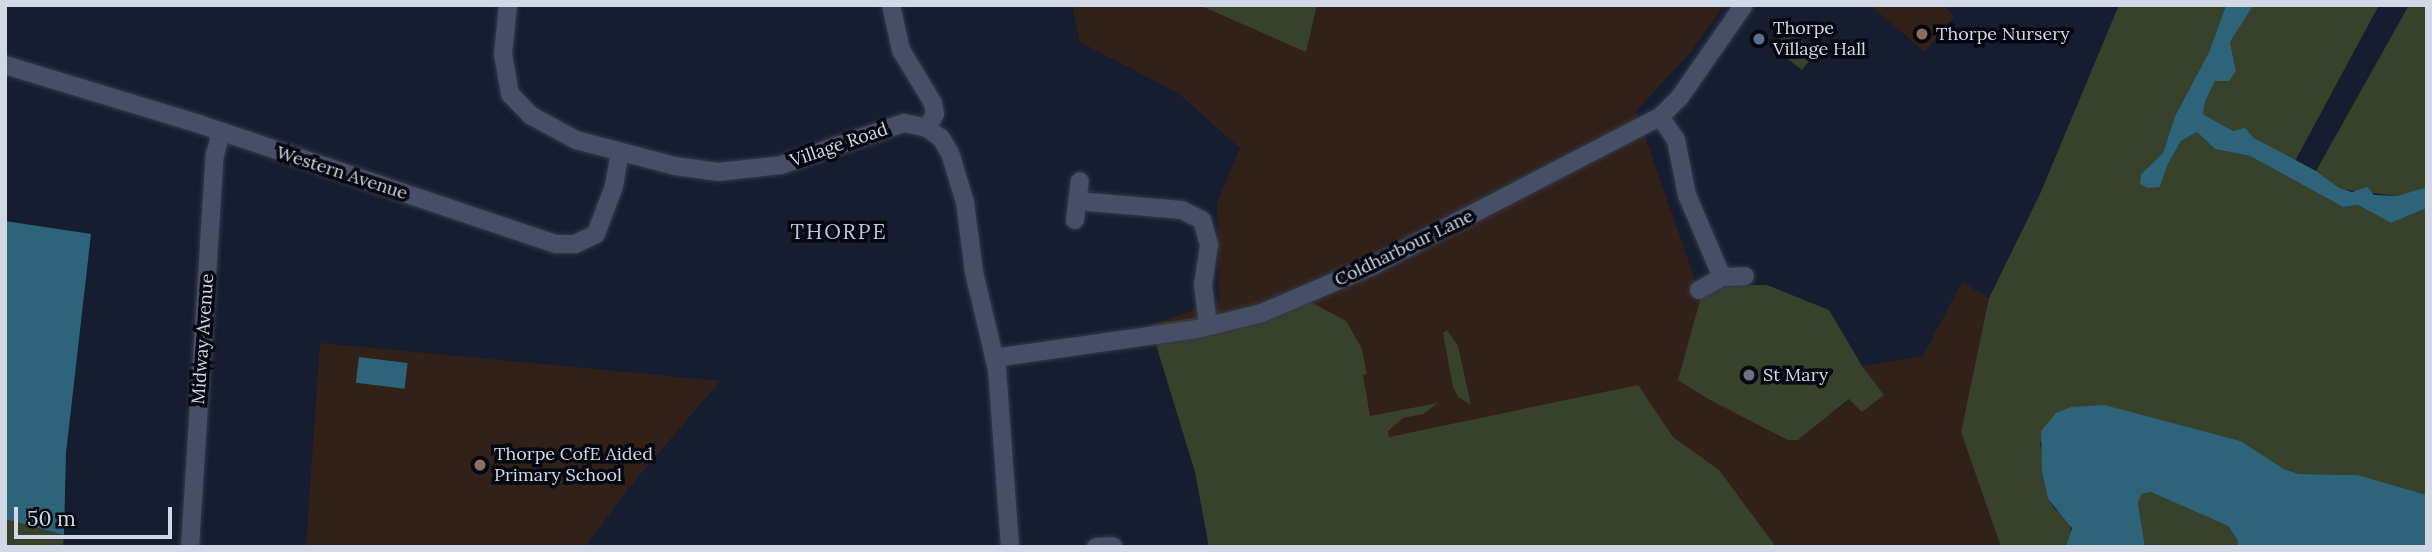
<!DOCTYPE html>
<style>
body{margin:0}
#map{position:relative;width:2432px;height:552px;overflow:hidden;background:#161d31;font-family:Lora,serif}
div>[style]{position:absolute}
.education>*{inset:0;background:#322119}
.green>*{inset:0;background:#38422b}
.water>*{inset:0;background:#2e647a;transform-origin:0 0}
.roads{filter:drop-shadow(0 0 2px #353949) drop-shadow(0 0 2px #353949)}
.minor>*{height:18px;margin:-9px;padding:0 9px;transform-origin:9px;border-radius:9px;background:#464f65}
.dots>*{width:19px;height:19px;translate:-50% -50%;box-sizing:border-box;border:4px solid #050810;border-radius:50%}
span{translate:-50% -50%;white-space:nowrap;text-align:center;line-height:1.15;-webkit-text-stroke:7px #050810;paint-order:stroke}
.poi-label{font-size:18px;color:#d2d8e5}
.left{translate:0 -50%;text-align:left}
.street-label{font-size:18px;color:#d2d8e5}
.quarter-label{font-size:21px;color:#bdc8e2;letter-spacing:2px}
.frame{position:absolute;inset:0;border:7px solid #d2d8e5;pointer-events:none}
.scale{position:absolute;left:14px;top:507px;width:158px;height:32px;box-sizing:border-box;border:4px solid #d2d8e5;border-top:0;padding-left:9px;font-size:21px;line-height:24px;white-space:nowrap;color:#d2d8e5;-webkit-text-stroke:5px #050810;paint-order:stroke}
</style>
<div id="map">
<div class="education">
<i style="clip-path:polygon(1072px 5px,1724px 5px,1690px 53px,1636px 111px,1701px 297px,1798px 440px,1850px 399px,1884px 395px,1862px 366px,1923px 356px,1962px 282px,1989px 298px,1961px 432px,2001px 547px,1209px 547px,1195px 472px,1150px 325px,1219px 301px,1217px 203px,1240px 148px,1178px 93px,1080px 42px)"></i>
<i style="clip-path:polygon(1870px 5px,1943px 5px,1954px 16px,1925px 52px)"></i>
<i style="clip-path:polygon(320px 343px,720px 381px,631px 485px,585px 547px,306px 547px)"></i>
</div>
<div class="green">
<i style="clip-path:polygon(1199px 5px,1317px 5px,1306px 52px)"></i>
<i style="clip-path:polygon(2119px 5px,2226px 5px,2209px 52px,2175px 116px,2163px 153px,2141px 174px,2160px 187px,2168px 164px,2181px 141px,2197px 132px,2215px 149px,2250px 156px,2343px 207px,2358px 205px,2391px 223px,2427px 208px,2427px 495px,2358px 475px,2299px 474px,2284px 469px,2241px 441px,2171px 423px,2040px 442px,2048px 499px,2054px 508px,2070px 521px,2071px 538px,2066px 547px,2001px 547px,1961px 432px,1989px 298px,2040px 194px)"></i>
<i style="clip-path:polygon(2252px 5px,2379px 5px,2295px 161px,2254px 138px,2245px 129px,2233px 131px,2203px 114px,2205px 102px,2215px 81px,2236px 71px,2230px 42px)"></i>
<i style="clip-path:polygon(2409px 5px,2427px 5px,2427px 187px,2398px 196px,2339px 189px,2316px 171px)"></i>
<i style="clip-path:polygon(1787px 30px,1804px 42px,1804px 49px,1813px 56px,1802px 70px,1774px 48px)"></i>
<i style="clip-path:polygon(1730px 285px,1767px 285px,1829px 310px,1862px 366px,1884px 395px,1862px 412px,1849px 399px,1798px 440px,1788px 440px,1710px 400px,1678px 380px,1701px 297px)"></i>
<i style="clip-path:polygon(1307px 300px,1346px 321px,1362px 349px,1367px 374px,1363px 375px,1370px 416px,1438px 403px,1423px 414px,1403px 418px,1388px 431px,1389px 437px,1638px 385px,1673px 437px,1719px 470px,1776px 547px,1209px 547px,1195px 472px,1150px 325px)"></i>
<i style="clip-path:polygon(1447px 330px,1458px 346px,1471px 405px,1458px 397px,1453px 387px,1443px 333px)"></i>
<i style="clip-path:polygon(2152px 492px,2228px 526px,2237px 539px,2238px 547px,2145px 547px,2138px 503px,2142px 494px)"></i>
<i style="clip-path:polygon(5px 519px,64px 535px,63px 547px,5px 547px)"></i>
</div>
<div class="water">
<i style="clip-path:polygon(2226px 5px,2252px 7px,2230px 42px,2236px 71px,2229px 81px,2215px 81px,2205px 102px,2203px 114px,2233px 131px,2245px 128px,2254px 138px,2316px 171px,2339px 188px,2352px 192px,2367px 187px,2374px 195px,2397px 196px,2427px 187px,2427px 208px,2391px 223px,2358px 205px,2343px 207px,2250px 156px,2215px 149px,2197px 132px,2181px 141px,2168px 164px,2160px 187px,2148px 188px,2140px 184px,2141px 174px,2163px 153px,2175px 116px,2209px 52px)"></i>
<i style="clip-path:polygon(5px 221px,91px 234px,66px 453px,64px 535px,5px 519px)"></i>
<i style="left:359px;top:357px;width:49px;height:26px;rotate:7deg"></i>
<i style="clip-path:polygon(2104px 405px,2241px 441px,2284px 469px,2299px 474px,2358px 475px,2427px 495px,2427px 547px,2238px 547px,2237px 539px,2228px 526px,2151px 492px,2142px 494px,2138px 503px,2145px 547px,2066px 547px,2072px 528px,2048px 499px,2042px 471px,2041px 431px,2056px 413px,2071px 407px)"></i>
</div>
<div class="roads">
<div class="minor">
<i style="left:508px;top:5px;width:49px;rotate:95.8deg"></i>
<i style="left:503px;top:54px;width:41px;rotate:80.1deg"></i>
<i style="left:510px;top:94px;width:29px;rotate:46deg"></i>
<i style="left:530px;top:115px;width:52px;rotate:28.5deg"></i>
<i style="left:576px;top:140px;width:102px;rotate:14.7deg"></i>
<i style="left:675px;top:166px;width:43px;rotate:7.9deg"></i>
<i style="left:718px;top:172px;width:63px;rotate:-6.3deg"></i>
<i style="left:781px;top:165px;width:130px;rotate:-18.9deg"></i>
<i style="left:904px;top:123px;width:24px;rotate:12deg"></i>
<i style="left:927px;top:128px;width:17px;rotate:36deg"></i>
<i style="left:941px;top:138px;width:17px;rotate:59deg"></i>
<i style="left:950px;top:153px;width:51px;rotate:73deg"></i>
<i style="left:965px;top:202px;width:71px;rotate:82.7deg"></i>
<i style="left:974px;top:272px;width:100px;rotate:76.7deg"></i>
<i style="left:997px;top:369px;width:178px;rotate:85.8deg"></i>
<i style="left:891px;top:5px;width:46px;rotate:77.5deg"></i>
<i style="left:901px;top:50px;width:62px;rotate:58.9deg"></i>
<i style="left:933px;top:103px;width:11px;rotate:80deg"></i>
<i style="left:935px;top:114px;width:16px;rotate:120deg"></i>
<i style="left:5px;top:65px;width:203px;rotate:16.9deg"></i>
<i style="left:199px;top:124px;width:377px;rotate:18.6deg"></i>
<i style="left:556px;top:244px;width:19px"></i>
<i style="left:575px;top:244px;width:23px;rotate:-25deg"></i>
<i style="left:596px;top:234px;width:51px;rotate:-69.4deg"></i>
<i style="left:614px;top:186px;width:34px;rotate:-80deg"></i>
<i style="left:1660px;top:117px;width:28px;rotate:55deg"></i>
<i style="left:1676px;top:140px;width:56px;rotate:78.7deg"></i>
<i style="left:1687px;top:195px;width:89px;rotate:66.9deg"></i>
<i style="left:1077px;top:201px;width:105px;rotate:4.9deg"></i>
<i style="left:1182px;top:210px;width:22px;rotate:27deg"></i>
<i style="left:1202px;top:220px;width:26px;rotate:74deg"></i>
<i style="left:1209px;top:245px;width:40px;rotate:98.5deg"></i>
<i style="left:1203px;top:285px;width:41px;rotate:83deg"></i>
<i style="left:1075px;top:220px;width:39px;rotate:-83deg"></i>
<i style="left:1699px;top:290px;width:26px;rotate:-29deg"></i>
<i style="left:1722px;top:277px;width:23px;rotate:-2deg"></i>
<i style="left:994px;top:358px;width:205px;rotate:-8.1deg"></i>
<i style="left:1197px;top:329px;width:67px;rotate:-13.8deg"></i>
<i style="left:1262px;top:313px;width:122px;rotate:-23.2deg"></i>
<i style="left:1374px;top:265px;width:322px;rotate:-27.4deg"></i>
<i style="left:1660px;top:117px;width:28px;rotate:-45deg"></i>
<i style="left:1680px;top:97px;width:112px;rotate:-55.2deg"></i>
<i style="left:190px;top:547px;width:393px;rotate:-86.4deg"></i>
<i style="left:215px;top:155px;width:23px;rotate:-75deg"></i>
<i style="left:1096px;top:547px;width:17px;rotate:-3deg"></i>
</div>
</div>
<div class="dots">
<i style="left:1922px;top:34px;background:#8d6e63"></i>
<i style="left:1759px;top:39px;background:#5c6f8a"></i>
<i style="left:1749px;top:375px;background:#6b7280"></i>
<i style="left:480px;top:465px;background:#8d6e63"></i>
</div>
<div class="poi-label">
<span class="left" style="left:1773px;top:39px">Thorpe<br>Village Hall</span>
<span class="left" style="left:1936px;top:34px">Thorpe Nursery</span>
<span class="left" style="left:1763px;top:375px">St Mary</span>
<span class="left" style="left:494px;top:465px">Thorpe CofE Aided<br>Primary School</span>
</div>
<div class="street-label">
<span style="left:839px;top:145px;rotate:-19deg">Village Road</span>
<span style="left:342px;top:173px;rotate:18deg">Western Avenue</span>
<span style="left:1404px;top:248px;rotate:-26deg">Coldharbour Lane</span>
<span style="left:203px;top:339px;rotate:-86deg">Midway Avenue</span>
</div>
<div class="quarter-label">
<span style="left:839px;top:232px">THORPE</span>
</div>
<div class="frame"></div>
<div class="scale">50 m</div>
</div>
